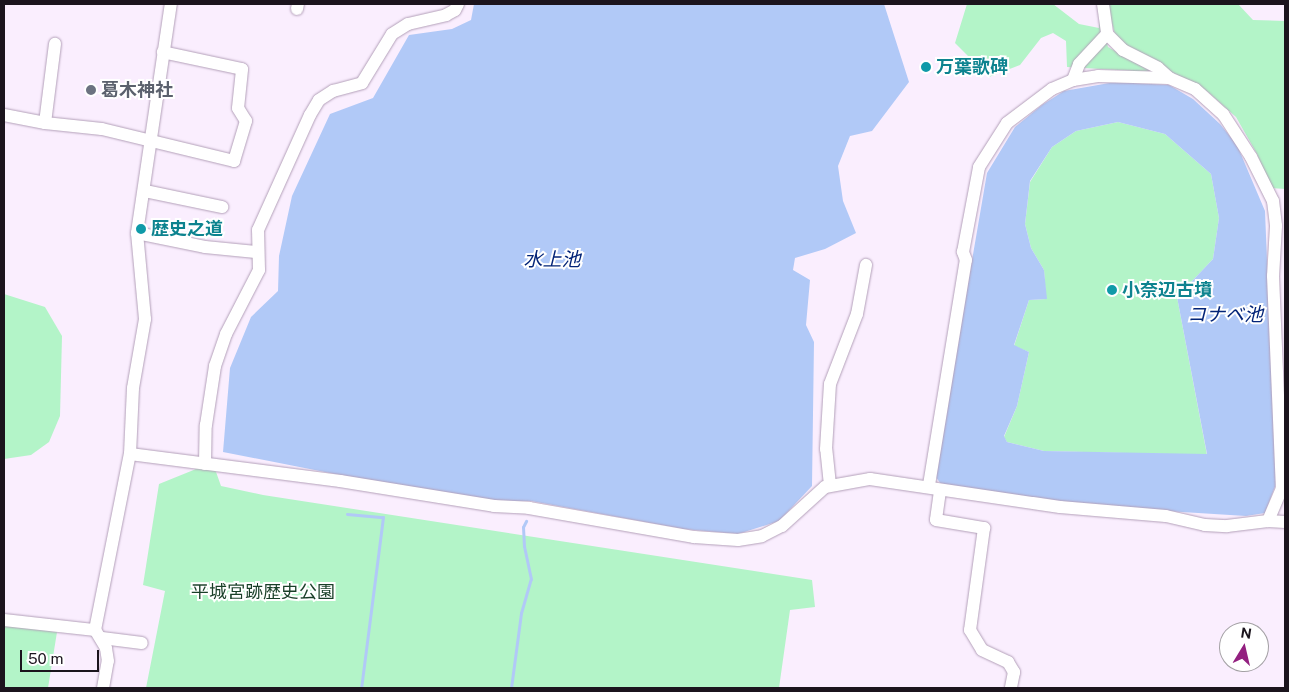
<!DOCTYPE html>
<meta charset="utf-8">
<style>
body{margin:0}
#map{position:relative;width:1289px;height:692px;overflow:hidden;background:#faeefe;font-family:"Public Sans","Noto Sans JP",sans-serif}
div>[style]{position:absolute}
.green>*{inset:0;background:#b3f4c8}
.water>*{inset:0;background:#b1c9f7}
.stream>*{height:3px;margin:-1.5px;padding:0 1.5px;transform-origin:1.5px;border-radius:1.5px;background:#b1c9f7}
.roads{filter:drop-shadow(0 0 1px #b3a0b9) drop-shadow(0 0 1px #b3a0b9)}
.street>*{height:12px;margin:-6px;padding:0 6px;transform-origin:6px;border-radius:6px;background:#fff}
.dots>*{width:14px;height:14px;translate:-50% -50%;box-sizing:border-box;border:2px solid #fff;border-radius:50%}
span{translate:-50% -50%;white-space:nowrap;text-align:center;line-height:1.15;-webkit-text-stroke:4px #fff;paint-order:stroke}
.culture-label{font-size:18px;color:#0d838f;font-weight:700}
.left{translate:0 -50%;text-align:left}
.worship-label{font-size:18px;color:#5b616d;font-weight:700}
.park-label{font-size:18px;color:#193f28}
.water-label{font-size:19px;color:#032478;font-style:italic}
.frame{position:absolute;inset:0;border:5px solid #1b141d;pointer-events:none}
.north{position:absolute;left:1219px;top:622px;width:50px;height:50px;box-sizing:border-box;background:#fff;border:1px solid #a4a1a5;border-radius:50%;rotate:9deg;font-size:14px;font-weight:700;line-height:20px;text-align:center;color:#1b141d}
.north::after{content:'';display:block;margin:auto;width:18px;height:22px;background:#932080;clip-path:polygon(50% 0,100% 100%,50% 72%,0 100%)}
.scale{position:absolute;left:20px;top:650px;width:79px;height:22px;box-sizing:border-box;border:2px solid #1b141d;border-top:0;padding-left:6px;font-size:15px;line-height:18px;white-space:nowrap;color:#1b141d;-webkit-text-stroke:4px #fff;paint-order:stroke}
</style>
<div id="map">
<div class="green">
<i style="clip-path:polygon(967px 4px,1053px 4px,1079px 24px,1099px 28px,1100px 18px,1108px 47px,1152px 72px,1067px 67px,1066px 41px,1053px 33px,1041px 38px,1020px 65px,989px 77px,955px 43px)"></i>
<i style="clip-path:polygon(1107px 4px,1238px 4px,1253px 20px,1285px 21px,1285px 189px,1271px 188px,1257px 154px,1236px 117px,1208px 92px,1117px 42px)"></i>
<i style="clip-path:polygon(1118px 122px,1165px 134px,1211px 174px,1219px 218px,1213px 259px,1177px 297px,1207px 455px,1044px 451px,1007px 442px,1004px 437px,1017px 406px,1029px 352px,1014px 346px,1029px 300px,1046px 299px,1044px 270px,1031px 248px,1025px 224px,1030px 182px,1052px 147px,1076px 131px)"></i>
<i style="clip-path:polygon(4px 294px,45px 307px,62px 336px,60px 416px,49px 442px,31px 455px,4px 459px)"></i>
<i style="clip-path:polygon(201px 467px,215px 469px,221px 486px,263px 495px,812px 580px,815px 607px,790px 610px,779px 688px,146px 688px,165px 591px,143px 585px,159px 484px)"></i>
<i style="clip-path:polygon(4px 623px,57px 632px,48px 688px,4px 688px)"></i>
</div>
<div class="water">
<i style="clip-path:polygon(474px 4px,884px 4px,909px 82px,872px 131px,850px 136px,838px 166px,843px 201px,856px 233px,825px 249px,795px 258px,793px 270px,810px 280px,806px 325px,814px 342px,812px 486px,779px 521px,738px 534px,683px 529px,531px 501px,496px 501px,340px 475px,223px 452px,230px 368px,251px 317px,278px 291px,279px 256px,292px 196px,330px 114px,373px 98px,409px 35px,452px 29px,471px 20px)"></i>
<i style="clip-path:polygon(evenodd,1115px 82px,1169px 85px,1193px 99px,1220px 124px,1237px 145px,1265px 211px,1276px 484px,1265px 513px,1246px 516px,1118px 508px,944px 488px,935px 476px,987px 173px,1015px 127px,1042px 105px,1064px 91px,1115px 82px,1118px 122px,1165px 134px,1211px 174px,1219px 218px,1213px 259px,1177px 297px,1207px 454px,1044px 451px,1007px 442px,1004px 436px,1017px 406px,1029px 352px,1014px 345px,1029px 300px,1047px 299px,1044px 270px,1031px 248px,1025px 224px,1030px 181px,1052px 147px,1076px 131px,1118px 122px)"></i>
</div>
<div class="stream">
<i style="left:347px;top:514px;width:36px;rotate:5deg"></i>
<i style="left:383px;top:517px;width:172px;rotate:97.3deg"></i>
<i style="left:511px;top:688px;width:76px;rotate:-82.4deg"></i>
<i style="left:521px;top:613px;width:35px;rotate:-74deg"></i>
<i style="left:531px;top:579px;width:34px;rotate:-102deg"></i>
<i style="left:524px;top:546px;width:19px;rotate:-93deg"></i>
<i style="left:523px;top:527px;width:7px;rotate:-63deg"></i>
</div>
<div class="roads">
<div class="street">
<i style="left:1103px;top:4px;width:30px;rotate:82deg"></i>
<i style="left:1107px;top:34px;width:23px;rotate:45deg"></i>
<i style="left:1123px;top:50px;width:39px;rotate:27deg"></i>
<i style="left:1158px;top:68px;width:15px;rotate:42deg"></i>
<i style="left:1169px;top:78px;width:28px;rotate:23deg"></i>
<i style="left:1195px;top:89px;width:38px;rotate:42deg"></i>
<i style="left:1223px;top:114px;width:51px;rotate:56.9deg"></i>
<i style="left:1251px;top:157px;width:49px;rotate:63.4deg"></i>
<i style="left:1273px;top:201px;width:25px;rotate:83deg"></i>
<i style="left:1276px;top:226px;width:50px;rotate:93.4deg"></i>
<i style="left:1273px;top:276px;width:212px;rotate:87.6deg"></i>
<i style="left:1282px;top:488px;width:36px;rotate:113deg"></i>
<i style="left:1268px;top:521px;width:17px;rotate:3deg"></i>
<i style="left:297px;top:9px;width:5px;rotate:-79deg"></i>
<i style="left:1073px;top:80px;width:17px;rotate:-69deg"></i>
<i style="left:1079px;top:64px;width:41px;rotate:-47deg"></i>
<i style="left:4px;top:115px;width:42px;rotate:11deg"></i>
<i style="left:45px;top:123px;width:57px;rotate:6deg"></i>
<i style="left:102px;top:129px;width:136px;rotate:13.6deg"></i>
<i style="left:234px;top:161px;width:42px;rotate:-73.3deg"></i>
<i style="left:246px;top:121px;width:15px;rotate:-122deg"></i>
<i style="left:238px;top:108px;width:39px;rotate:-84deg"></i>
<i style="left:242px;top:69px;width:81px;rotate:-167.9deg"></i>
<i style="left:45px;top:123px;width:80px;rotate:-82.8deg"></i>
<i style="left:145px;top:191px;width:79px;rotate:11.7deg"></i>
<i style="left:137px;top:233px;width:69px;rotate:11.6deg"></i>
<i style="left:205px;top:247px;width:51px;rotate:5.6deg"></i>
<i style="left:130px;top:454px;width:212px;rotate:7.3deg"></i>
<i style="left:340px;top:481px;width:156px;rotate:9.2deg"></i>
<i style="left:494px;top:506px;width:35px;rotate:3deg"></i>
<i style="left:529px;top:508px;width:168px;rotate:10deg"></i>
<i style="left:694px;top:537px;width:44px;rotate:3.9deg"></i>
<i style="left:738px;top:540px;width:24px;rotate:-9deg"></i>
<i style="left:762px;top:536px;width:22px;rotate:-27deg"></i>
<i style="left:782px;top:526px;width:58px;rotate:-42.2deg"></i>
<i style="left:825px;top:487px;width:46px;rotate:-10.1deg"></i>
<i style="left:870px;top:479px;width:192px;rotate:8.4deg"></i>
<i style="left:1060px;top:507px;width:106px;rotate:4.9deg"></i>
<i style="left:1166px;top:516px;width:40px;rotate:13deg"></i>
<i style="left:1205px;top:525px;width:22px;rotate:3deg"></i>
<i style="left:1227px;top:526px;width:41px;rotate:-7deg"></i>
<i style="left:205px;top:464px;width:39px;rotate:-89deg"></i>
<i style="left:206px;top:425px;width:60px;rotate:-81.3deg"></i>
<i style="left:215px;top:366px;width:34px;rotate:-71deg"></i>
<i style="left:226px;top:334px;width:72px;rotate:-62.7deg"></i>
<i style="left:259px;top:270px;width:40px;rotate:-91.4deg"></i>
<i style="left:258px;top:230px;width:126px;rotate:-65.7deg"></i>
<i style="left:310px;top:115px;width:17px;rotate:-59deg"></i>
<i style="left:319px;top:100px;width:17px;rotate:-33deg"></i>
<i style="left:333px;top:91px;width:30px;rotate:-15deg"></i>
<i style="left:362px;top:83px;width:57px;rotate:-58.5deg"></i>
<i style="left:392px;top:34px;width:19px;rotate:-32deg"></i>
<i style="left:408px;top:24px;width:39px;rotate:-13deg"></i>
<i style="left:446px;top:15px;width:10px;rotate:-29deg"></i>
<i style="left:455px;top:10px;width:7px;rotate:-63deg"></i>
<i style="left:830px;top:485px;width:36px;rotate:-96deg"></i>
<i style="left:826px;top:449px;width:65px;rotate:-86.5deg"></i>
<i style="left:830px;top:384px;width:75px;rotate:-68.9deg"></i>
<i style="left:857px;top:314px;width:50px;rotate:-79.6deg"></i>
<i style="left:929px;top:485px;width:228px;rotate:-80.7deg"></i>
<i style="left:966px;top:260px;width:9px;rotate:-111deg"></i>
<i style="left:963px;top:252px;width:86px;rotate:-79.3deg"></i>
<i style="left:979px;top:167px;width:52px;rotate:-57.5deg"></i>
<i style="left:1007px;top:123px;width:56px;rotate:-37.1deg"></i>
<i style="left:1052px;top:89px;width:23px;rotate:-23deg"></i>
<i style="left:1073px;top:80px;width:25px;rotate:-9deg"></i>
<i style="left:1098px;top:76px;width:71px;rotate:1.6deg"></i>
<i style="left:940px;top:491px;width:29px;rotate:98deg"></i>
<i style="left:936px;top:520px;width:49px;rotate:9.5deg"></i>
<i style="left:984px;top:528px;width:103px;rotate:97.8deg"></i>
<i style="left:970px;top:630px;width:23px;rotate:59deg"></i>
<i style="left:982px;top:650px;width:29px;rotate:25deg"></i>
<i style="left:1008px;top:662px;width:12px;rotate:59deg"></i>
<i style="left:1014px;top:672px;width:16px;rotate:101deg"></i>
<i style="left:4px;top:620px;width:92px;rotate:6.3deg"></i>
<i style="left:102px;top:638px;width:40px;rotate:7.1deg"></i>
<i style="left:103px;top:688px;width:27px;rotate:-80deg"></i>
<i style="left:108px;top:661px;width:13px;rotate:-99deg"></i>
<i style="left:106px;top:648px;width:21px;rotate:-121deg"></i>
<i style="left:95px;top:630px;width:179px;rotate:-78.8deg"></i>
<i style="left:130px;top:454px;width:66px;rotate:-87.4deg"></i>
<i style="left:133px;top:388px;width:70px;rotate:-80.1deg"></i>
<i style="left:145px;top:319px;width:86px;rotate:-95.3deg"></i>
<i style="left:137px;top:233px;width:232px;rotate:-81.6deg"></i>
</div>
</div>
<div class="dots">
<i style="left:926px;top:67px;background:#0f9aa8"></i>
<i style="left:91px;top:90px;background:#6b7280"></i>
<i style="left:141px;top:229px;background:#0f9aa8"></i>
<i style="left:1112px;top:290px;background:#0f9aa8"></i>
</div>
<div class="culture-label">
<span class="left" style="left:936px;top:67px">万葉歌碑</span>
<span class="left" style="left:151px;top:229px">歴史之道</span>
<span class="left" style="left:1122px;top:290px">小奈辺古墳</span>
</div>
<div class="worship-label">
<span class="left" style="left:101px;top:90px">葛木神社</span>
</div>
<div class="park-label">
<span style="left:263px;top:592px">平城宮跡歴史公園</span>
</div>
<div class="water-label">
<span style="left:552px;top:260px">水上池</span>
<span style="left:1225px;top:315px">コナベ池</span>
</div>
<div class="frame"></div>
<div class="north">N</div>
<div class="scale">50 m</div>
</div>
